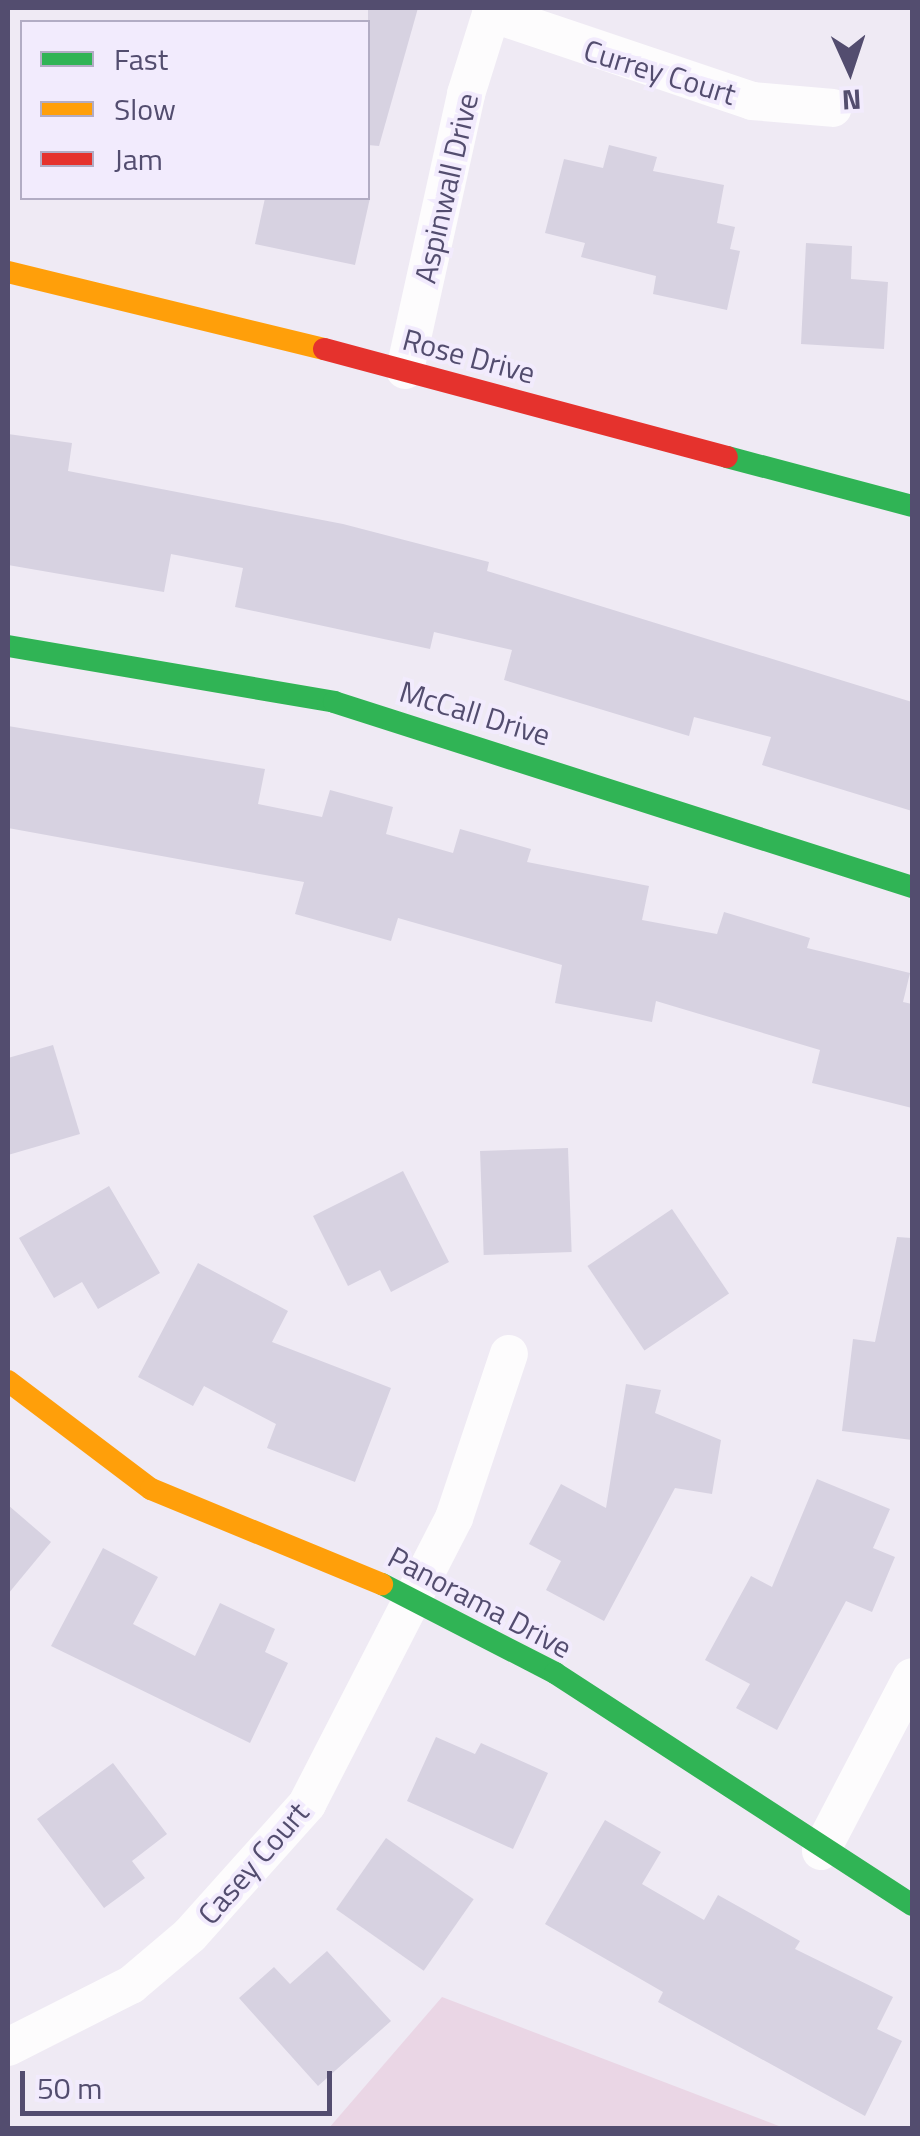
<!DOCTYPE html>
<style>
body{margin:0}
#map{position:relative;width:920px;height:2136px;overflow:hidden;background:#efeaf4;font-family:"Titillium Web",sans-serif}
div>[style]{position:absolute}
.green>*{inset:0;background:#ead6e5}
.building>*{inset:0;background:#d7d2e1;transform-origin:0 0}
.street>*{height:38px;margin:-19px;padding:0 19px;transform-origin:19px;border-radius:19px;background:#fdfcfd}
.fast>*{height:22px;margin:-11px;padding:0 11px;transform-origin:11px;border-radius:11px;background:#30b455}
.slow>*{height:22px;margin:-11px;padding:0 11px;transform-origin:11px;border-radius:11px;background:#ff9f0a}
.jam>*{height:22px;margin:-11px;padding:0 11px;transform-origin:11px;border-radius:11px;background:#e5322d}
span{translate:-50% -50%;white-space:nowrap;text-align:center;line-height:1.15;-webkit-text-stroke:8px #f2ebfd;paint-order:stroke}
.street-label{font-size:30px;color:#534d6f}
.frame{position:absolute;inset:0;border:10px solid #534d6f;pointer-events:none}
.legend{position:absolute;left:20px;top:20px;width:350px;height:180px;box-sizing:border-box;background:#f2ebfd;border:2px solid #b2acc4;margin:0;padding:12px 18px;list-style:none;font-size:30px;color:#534d6f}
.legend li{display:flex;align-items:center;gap:20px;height:50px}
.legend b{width:50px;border:2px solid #b2acc4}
.north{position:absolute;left:800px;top:20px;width:100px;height:100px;-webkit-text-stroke:8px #f2ebfd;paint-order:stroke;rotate:177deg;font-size:28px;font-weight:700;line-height:40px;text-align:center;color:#534d6f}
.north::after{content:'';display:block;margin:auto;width:35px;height:45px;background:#534d6f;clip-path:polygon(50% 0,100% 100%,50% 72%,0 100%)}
.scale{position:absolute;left:20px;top:2071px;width:312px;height:45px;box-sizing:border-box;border:5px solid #534d6f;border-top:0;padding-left:12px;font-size:30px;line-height:35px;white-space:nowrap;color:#534d6f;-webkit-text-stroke:8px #f2ebfd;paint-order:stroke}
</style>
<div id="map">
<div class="green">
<i style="clip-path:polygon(442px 1997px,784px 2128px,329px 2128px)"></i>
</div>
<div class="building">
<i style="clip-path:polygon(368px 8px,418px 8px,379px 146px,368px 145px)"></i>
<i style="clip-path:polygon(609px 145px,657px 157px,653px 171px,724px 185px,717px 223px,735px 227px,730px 249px,740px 251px,727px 310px,653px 294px,656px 276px,581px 257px,585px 243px,545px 233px,564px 159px,603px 168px)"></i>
<i style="clip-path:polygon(265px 198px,370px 198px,355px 265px,255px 244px)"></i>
<i style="clip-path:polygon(806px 243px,852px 246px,851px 279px,888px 282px,884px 349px,801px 344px)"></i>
<i style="clip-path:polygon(8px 434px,72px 443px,68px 471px,343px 524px,489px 562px,487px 571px,912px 702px,912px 811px,762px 765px,771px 737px,694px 717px,689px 736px,504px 680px,512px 650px,434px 632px,430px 649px,235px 607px,243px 568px,171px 554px,164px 592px,8px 565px)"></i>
<i style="clip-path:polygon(8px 726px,265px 769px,258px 804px,322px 817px,330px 790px,393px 807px,386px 834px,453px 853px,460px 829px,531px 849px,527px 862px,649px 886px,642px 920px,717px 934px,724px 912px,810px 938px,807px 948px,910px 973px,903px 1002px,912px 1004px,912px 1108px,812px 1083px,820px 1050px,656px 1001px,652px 1022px,555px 1003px,562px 965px,398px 918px,391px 941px,295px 914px,304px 882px,8px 828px)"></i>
<i style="clip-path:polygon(53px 1045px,80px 1134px,8px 1155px,8px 1058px)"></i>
<i style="left:568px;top:1148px;width:104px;height:88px;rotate:88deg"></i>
<i style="clip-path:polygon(403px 1171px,449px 1262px,391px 1292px,380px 1270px,348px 1286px,313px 1216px)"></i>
<i style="clip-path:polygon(109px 1186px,160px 1273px,98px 1309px,82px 1282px,54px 1298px,19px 1238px)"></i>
<i style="left:672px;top:1209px;width:102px;height:102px;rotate:56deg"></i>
<i style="clip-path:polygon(897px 1237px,912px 1238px,912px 1440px,842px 1431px,853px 1339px,875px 1342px)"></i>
<i style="clip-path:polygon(198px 1263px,288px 1311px,272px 1342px,391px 1388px,355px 1482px,267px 1448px,276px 1424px,204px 1386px,193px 1406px,138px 1377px)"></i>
<i style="clip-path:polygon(626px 1384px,661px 1390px,655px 1413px,721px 1440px,712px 1494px,675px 1488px,604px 1621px,546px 1590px,561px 1561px,529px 1544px,561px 1484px,606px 1508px)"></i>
<i style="clip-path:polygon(817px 1479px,890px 1509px,873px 1548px,895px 1557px,872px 1612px,846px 1601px,777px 1730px,736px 1708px,750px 1684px,705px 1660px,751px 1576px,772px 1587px)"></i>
<i style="clip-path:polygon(8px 1505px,51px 1542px,8px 1594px)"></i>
<i style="clip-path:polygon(103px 1548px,158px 1577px,133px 1624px,195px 1656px,220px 1603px,275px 1629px,265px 1652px,288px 1663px,250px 1743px,51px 1646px)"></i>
<i style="clip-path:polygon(436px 1737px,475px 1754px,481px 1743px,548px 1773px,513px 1849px,407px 1801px)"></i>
<i style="clip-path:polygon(113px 1763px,167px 1834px,132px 1861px,145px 1878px,104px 1908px,37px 1819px)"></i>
<i style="clip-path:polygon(605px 1820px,661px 1852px,642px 1884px,704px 1920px,718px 1895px,800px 1941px,795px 1949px,893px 1997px,877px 2029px,902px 2041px,865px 2116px,658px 2002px,663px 1992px,545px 1924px)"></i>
<i style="left:386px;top:1838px;width:107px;height:87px;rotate:35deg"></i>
<i style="clip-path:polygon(327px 1951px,391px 2021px,318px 2086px,239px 1998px,274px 1967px,290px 1984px)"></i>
</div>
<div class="street">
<i style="left:491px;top:13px;width:275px;rotate:18.6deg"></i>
<i style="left:752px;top:101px;width:81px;rotate:4.9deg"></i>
<i style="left:405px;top:370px;width:283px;rotate:-77.5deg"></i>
<i style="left:466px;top:94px;width:90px;rotate:-72.6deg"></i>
<i style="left:821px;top:1851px;width:196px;rotate:-62.4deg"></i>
<i style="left:8px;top:2047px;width:138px;rotate:-26.8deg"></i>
<i style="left:131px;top:1985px;width:77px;rotate:-40.3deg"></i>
<i style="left:190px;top:1935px;width:176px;rotate:-48.2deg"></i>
<i style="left:307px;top:1804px;width:322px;rotate:-62.8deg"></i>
<i style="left:454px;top:1518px;width:173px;rotate:-71.5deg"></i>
</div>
<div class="fast">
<i style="left:727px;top:457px;width:191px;rotate:14.8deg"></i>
<i style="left:8px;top:646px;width:331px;rotate:9.7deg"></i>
<i style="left:334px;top:702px;width:607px;rotate:17.75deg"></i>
<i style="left:382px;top:1584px;width:195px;rotate:27.2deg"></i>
<i style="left:555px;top:1673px;width:426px;rotate:33deg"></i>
</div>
<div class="slow">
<i style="left:8px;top:272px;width:325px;rotate:13.7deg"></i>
<i style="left:8px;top:1381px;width:179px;rotate:37.1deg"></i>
<i style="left:151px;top:1489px;width:250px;rotate:22.4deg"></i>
</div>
<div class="jam">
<i style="left:324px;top:349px;width:417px;rotate:15deg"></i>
</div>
<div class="street-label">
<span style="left:660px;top:72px;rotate:17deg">Currey Court</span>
<span style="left:446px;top:188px;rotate:-77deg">Aspinwall Drive</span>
<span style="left:469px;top:356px;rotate:15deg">Rose Drive</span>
<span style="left:475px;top:713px;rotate:17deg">McCall Drive</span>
<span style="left:480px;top:1602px;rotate:28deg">Panorama Drive</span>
<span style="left:253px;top:1863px;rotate:-49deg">Casey Court</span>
</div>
<div class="frame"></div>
<ul class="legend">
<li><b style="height:12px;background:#30b455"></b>Fast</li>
<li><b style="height:12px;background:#ff9f0a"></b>Slow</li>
<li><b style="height:12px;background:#e5322d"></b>Jam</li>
</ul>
<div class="north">N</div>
<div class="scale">50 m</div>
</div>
